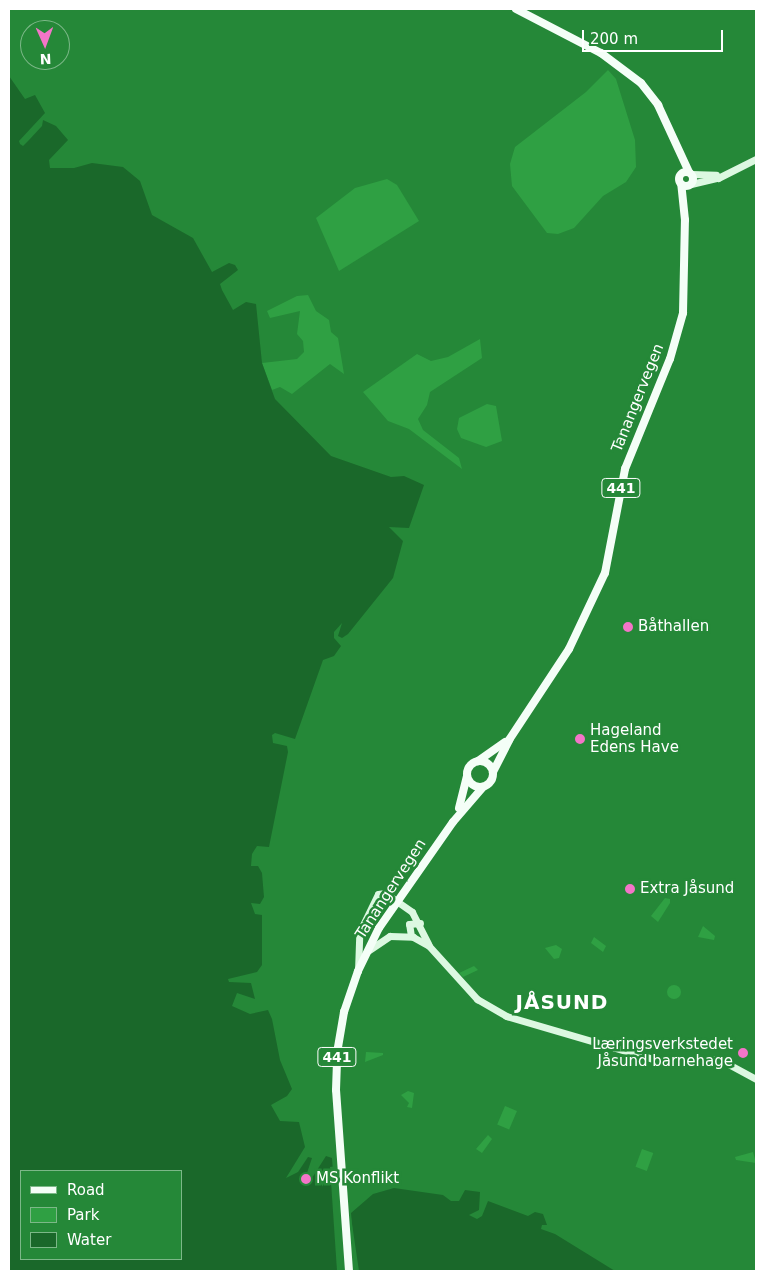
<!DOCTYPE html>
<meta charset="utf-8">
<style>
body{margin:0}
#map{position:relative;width:765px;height:1280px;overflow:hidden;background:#258838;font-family:"DejaVu Sans",sans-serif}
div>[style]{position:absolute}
.green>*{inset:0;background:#2fa043;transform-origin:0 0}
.round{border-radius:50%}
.water>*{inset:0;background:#1a682a}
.pier>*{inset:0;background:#258838}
.secondary>*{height:7px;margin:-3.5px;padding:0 3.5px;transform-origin:3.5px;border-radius:3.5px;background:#dcf8e1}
.primary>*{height:8px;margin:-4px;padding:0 4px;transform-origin:4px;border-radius:4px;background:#f4fef7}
.primary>.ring{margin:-4px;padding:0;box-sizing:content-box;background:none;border:8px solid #f4fef7;border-radius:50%}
.dots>*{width:14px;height:14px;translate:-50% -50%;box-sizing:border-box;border:2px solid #258838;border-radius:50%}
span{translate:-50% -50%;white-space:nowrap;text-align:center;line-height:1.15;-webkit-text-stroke:5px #258838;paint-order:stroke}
.shield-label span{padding:1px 4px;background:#258838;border:1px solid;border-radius:4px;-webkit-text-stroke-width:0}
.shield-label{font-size:14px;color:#fff;font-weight:700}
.street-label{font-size:15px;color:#fff}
.poi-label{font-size:15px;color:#fff}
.left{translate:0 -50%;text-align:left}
.right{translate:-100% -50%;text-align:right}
.district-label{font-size:20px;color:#fff;font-weight:700;letter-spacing:1px}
.frame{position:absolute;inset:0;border:10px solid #fff;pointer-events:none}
.legend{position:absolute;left:20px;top:1170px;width:162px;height:90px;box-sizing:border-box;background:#258838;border:1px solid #7cb888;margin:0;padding:6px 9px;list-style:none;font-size:15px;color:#fff}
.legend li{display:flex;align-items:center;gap:10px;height:25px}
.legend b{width:25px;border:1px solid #7cb888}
.north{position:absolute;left:20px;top:20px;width:50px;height:50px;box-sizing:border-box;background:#258838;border:1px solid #7cb888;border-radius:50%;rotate:178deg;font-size:14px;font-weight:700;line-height:20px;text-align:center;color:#fff}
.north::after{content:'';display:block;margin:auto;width:18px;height:22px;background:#f375c8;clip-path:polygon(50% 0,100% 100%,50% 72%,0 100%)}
.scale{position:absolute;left:582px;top:30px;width:141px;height:22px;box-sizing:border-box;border:2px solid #fff;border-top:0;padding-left:6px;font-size:15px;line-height:18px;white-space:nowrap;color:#fff;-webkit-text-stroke:4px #258838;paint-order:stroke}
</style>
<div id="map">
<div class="green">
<i style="clip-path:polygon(608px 70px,616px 79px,635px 140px,636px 167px,626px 182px,603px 196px,574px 228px,558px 234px,547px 233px,512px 186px,510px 164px,515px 147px,586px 92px)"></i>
<i style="clip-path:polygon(387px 179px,397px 185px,419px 221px,339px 271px,316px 218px,355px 188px)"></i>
<i style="clip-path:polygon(308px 295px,316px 311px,329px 320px,331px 332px,338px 338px,344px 374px,330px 364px,292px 394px,280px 387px,272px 390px,262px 363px,297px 359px,304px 352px,303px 341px,297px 334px,300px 311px,270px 318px,267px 311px,297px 296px)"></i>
<i style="clip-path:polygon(480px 339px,482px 358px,430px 392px,427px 405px,418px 419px,423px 430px,459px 458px,462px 469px,409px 429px,388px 421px,363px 392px,417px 354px,431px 361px,448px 357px)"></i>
<i style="clip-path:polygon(487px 404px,496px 406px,502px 441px,486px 447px,461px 438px,457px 429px,459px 418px)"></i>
<i style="clip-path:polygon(665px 898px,670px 899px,670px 903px,658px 922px,651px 916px)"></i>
<i style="clip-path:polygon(703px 926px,715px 936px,714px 940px,698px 937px)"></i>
<i style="clip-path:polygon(594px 937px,606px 946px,603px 952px,591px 943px)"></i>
<i style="clip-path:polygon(556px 945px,562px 949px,559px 958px,554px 959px,545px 948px)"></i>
<i style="clip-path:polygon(474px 966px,478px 970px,463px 977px,459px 973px)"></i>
<i class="round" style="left:667px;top:985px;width:14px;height:14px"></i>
<i style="clip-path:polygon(366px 1052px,383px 1053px,383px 1055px,365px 1062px)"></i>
<i style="clip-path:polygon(408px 1091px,414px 1093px,412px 1108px,407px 1107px,409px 1103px,401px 1095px)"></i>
<i style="left:505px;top:1106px;width:13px;height:20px;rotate:23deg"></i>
<i style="clip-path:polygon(488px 1135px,492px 1139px,482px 1153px,476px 1149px)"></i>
<i style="left:642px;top:1149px;width:12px;height:19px;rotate:20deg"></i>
<i style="clip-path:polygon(753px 1152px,756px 1163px,736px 1160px,735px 1157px)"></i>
</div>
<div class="water">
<i style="clip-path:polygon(evenodd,9px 76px,25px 99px,35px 95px,45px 113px,19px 141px,20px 144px,23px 146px,29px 140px,42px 126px,43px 120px,56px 126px,68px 140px,49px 160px,50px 168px,74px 168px,92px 163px,123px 167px,140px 181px,152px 215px,193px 238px,212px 272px,229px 263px,235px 265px,238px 270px,220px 284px,222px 290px,233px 310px,246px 302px,256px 304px,262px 363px,275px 399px,331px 456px,391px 477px,404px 476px,424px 485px,409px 528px,389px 527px,403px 541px,393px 578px,348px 634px,342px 638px,338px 636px,342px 623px,334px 632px,334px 638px,341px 646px,334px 656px,323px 660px,295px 739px,275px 733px,272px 735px,273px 743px,287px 746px,288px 752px,269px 847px,257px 846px,252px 854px,251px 866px,258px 866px,262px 873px,264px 897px,260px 904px,251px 903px,255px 914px,262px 915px,262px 965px,257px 972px,228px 979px,229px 982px,251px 983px,255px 999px,237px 993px,232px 1006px,250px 1014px,268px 1010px,272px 1019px,280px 1060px,292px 1089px,287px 1096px,271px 1105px,280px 1121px,299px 1122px,305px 1147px,286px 1178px,298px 1172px,308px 1157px,312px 1158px,306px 1176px,312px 1178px,326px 1156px,332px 1158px,340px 1271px,9px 1271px,9px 76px,21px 1171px,181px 1171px,181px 1259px,21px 1259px,21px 1171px)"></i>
<i style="clip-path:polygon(394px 1188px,443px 1195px,451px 1201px,459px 1201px,465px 1190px,480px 1192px,479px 1210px,469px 1215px,477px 1219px,482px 1216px,488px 1201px,528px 1216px,535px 1212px,543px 1214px,547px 1225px,542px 1225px,541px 1229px,555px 1234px,615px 1271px,356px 1271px,351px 1213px,373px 1194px)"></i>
</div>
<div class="pier">
<i style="clip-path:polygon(337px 1166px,340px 1191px,343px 1271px,337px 1271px,330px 1167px)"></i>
<i style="clip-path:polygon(351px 1210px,351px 1217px,359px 1271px,354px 1271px,348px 1213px)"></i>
</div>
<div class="secondary">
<i style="left:691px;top:174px;width:25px;rotate:2deg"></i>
<i style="left:691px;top:184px;width:28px;rotate:-13deg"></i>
<i style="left:718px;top:178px;width:42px;rotate:-26.6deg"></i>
<i style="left:411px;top:936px;width:12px;rotate:-99deg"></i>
<i style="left:409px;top:924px;width:11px;rotate:-5deg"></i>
<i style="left:369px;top:950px;width:25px;rotate:-34deg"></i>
<i style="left:390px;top:936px;width:23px;rotate:2deg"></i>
<i style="left:413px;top:937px;width:18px;rotate:29deg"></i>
<i style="left:429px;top:946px;width:72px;rotate:47.8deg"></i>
<i style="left:477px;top:999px;width:34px;rotate:30deg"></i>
<i style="left:506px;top:1016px;width:160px;rotate:16.3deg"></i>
<i style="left:660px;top:1061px;width:59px;rotate:-1.9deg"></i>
<i style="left:719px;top:1059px;width:42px;rotate:28.4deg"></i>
<i style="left:358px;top:971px;width:38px;rotate:-88deg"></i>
<i style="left:359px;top:933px;width:43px;rotate:-64deg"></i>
<i style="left:378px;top:894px;width:7px;rotate:-8deg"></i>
<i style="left:385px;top:893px;width:33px;rotate:35deg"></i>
<i style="left:412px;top:912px;width:36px;rotate:63deg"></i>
</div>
<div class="primary">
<i style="left:516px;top:9px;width:96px;rotate:27.4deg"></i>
<i style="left:601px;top:53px;width:50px;rotate:36.9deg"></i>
<i style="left:641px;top:83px;width:28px;rotate:52deg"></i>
<i style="left:658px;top:105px;width:74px;rotate:65.2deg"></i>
<i class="ring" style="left:679px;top:172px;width:6px;height:6px"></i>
<i class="ring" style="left:467px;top:761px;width:18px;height:18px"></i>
<i style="left:478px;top:761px;width:33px;rotate:-35deg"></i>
<i style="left:493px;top:772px;width:36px;rotate:-63deg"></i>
<i style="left:509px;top:740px;width:109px;rotate:-56.6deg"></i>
<i style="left:569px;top:649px;width:84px;rotate:-64.7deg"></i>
<i style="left:605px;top:573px;width:106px;rotate:-79.1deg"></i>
<i style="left:625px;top:469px;width:119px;rotate:-67.8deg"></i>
<i style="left:670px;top:359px;width:48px;rotate:-74.2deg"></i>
<i style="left:683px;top:313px;width:93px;rotate:-88.8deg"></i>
<i style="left:685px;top:220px;width:36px;rotate:-96deg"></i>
<i style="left:459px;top:808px;width:32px;rotate:-76deg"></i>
<i style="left:349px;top:1271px;width:181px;rotate:-94.1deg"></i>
<i style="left:336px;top:1090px;width:37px;rotate:-88deg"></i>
<i style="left:337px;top:1053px;width:42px;rotate:-80.3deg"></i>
<i style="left:344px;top:1012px;width:43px;rotate:-71.1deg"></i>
<i style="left:358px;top:971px;width:48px;rotate:-64deg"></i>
<i style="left:379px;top:928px;width:129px;rotate:-55.1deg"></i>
<i style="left:453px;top:822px;width:46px;rotate:-49.4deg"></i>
</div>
<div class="dots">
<i style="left:628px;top:627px;background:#f375c8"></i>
<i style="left:580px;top:739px;background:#f375c8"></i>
<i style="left:630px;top:889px;background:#f375c8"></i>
<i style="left:743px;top:1053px;background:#f375c8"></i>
<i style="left:306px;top:1179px;background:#f375c8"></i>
</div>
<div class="shield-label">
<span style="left:621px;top:488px">441</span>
<span style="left:337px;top:1057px">441</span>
</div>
<div class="street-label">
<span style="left:638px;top:398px;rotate:-68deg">Tanangervegen</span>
<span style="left:391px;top:889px;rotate:-57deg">Tanangervegen</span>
</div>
<div class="poi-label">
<span class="left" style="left:638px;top:627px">Båthallen</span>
<span class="left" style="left:590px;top:739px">Hageland<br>Edens Have</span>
<span class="left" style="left:640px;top:889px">Extra Jåsund</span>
<span class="right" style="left:733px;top:1053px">Læringsverkstedet<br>Jåsund barnehage</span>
<span class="left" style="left:316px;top:1179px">MS Konflikt</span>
</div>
<div class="district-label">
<span style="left:562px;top:1002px">JÅSUND</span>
</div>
<div class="frame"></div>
<ul class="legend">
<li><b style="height:6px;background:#f4fef7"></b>Road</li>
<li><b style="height:14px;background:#2fa043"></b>Park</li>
<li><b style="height:14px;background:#1a682a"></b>Water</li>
</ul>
<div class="north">N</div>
<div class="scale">200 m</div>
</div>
